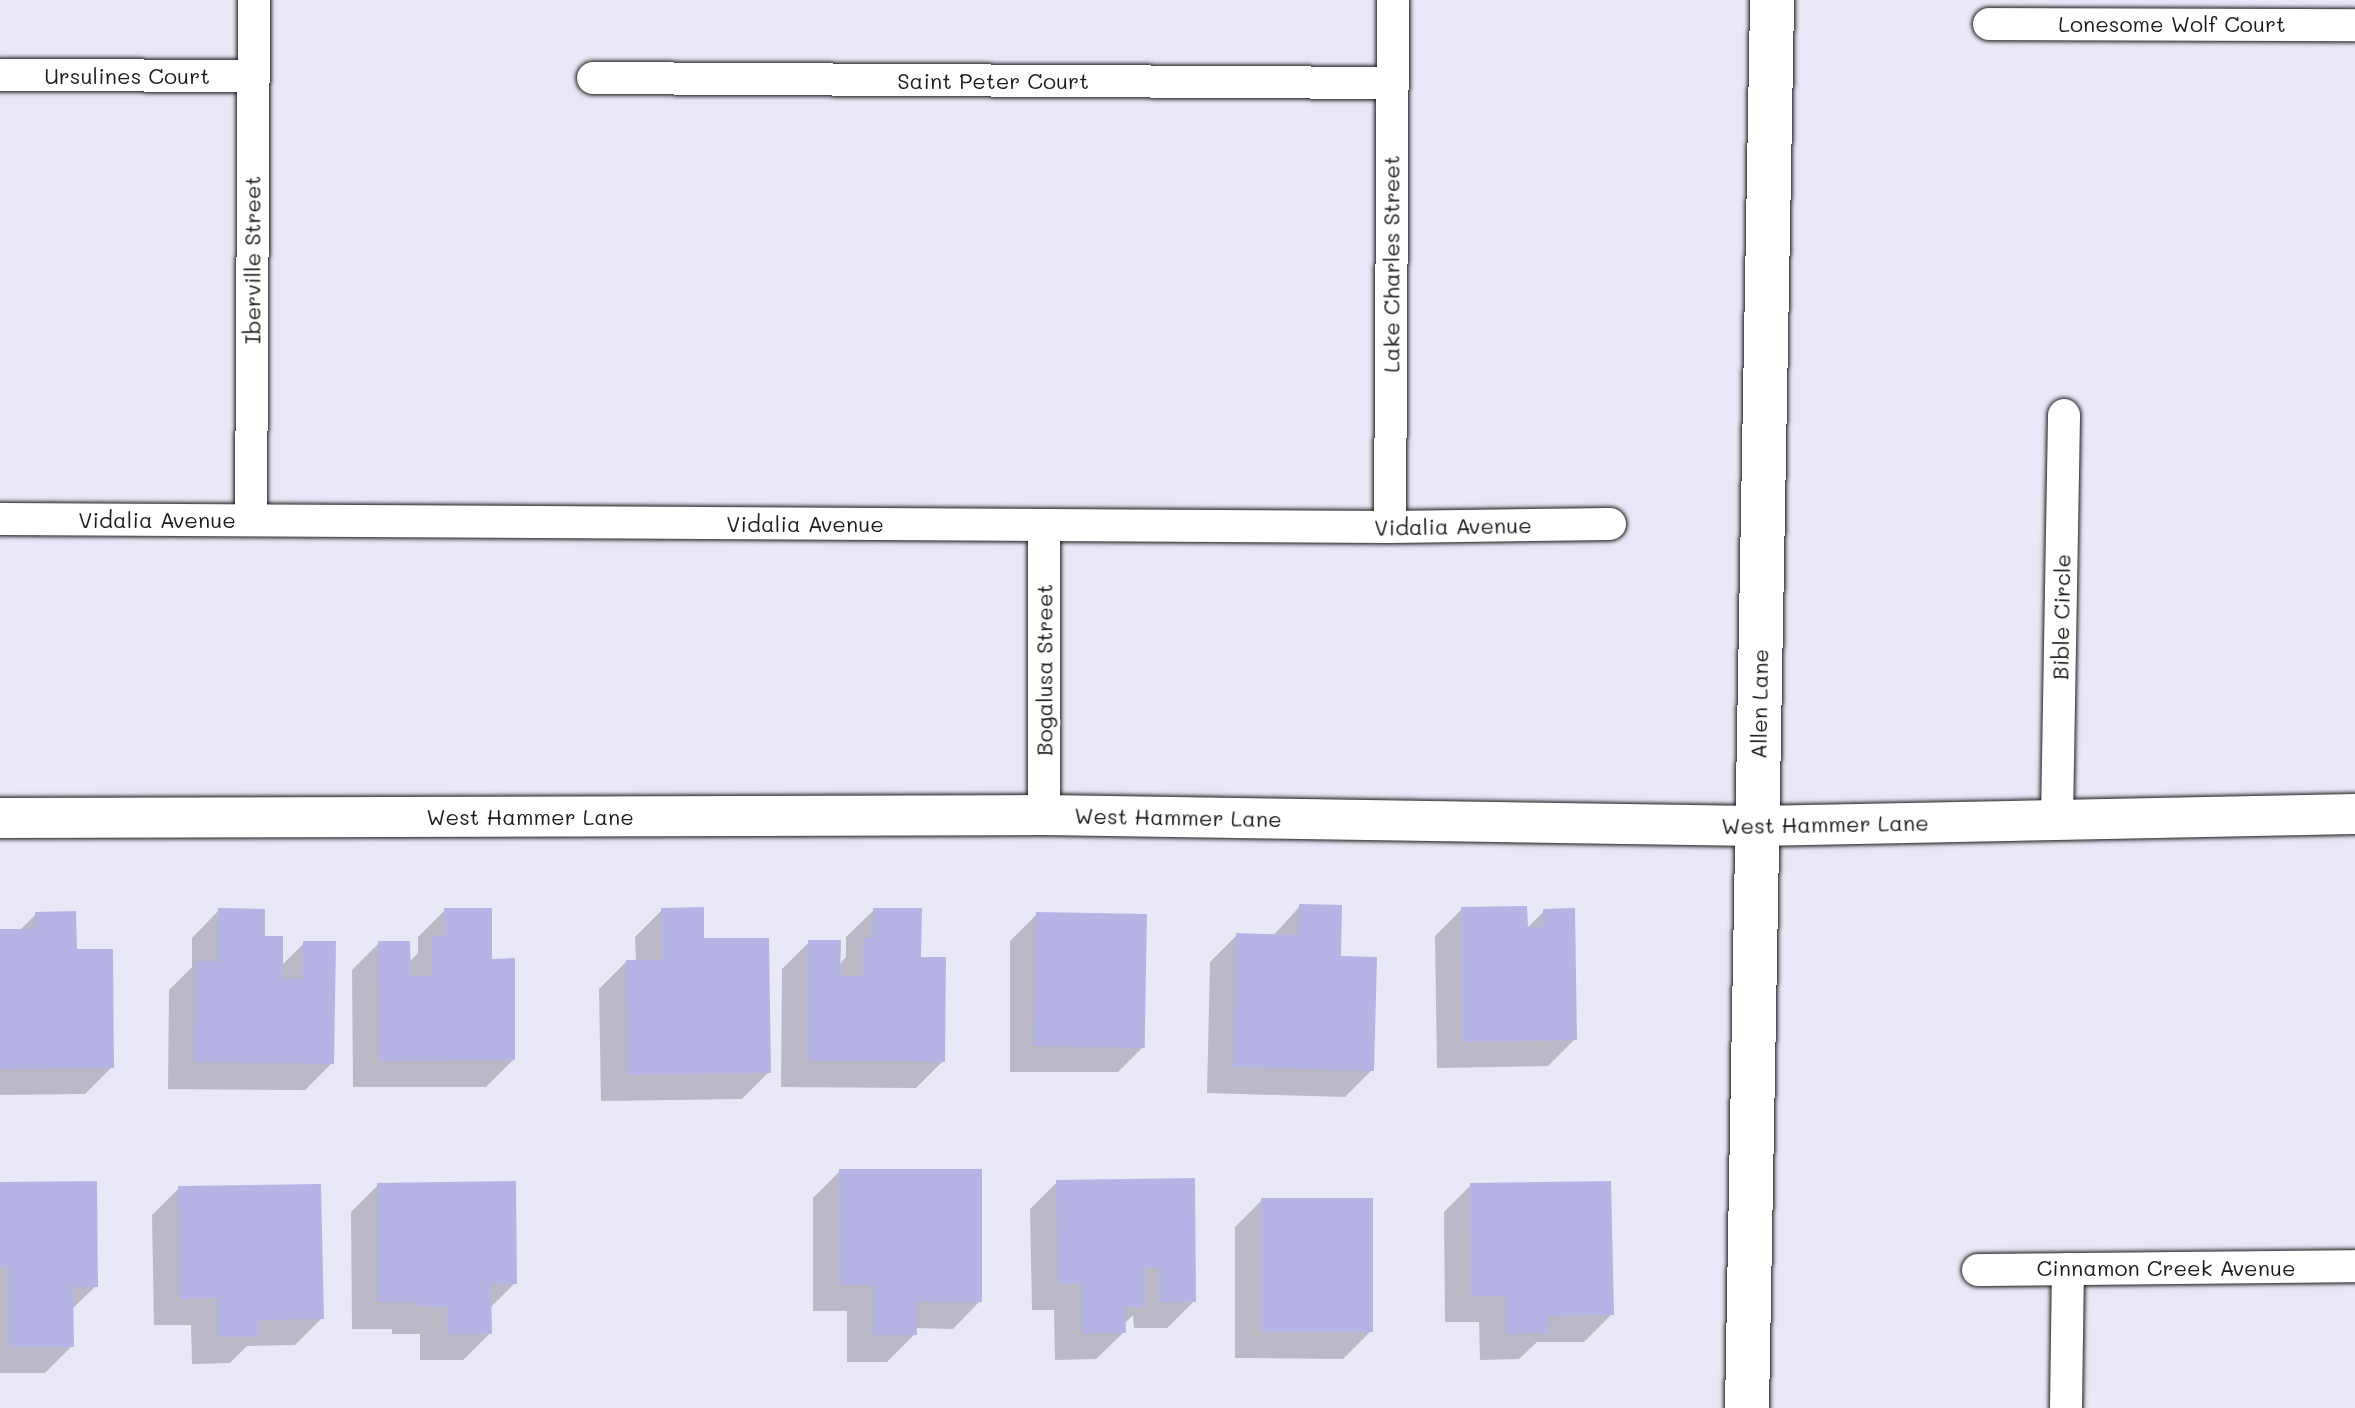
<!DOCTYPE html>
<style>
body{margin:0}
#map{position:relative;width:2355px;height:1408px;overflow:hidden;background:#e9e8f7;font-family:Mali,sans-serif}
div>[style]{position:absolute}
.shadow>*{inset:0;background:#0003}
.building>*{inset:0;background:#b6b3e5;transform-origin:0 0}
.roads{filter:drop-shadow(0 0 2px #1c1c1c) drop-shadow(0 0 2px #1c1c1c)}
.minor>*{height:32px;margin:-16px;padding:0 16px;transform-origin:16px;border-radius:16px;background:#fff}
.tertiary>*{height:40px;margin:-20px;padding:0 20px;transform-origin:20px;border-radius:20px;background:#fff}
.secondary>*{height:44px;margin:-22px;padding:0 22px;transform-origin:22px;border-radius:22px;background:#fff}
span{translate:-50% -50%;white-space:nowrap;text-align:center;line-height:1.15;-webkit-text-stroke:6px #fff;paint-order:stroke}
.street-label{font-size:22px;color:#1c1c1c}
</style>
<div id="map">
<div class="shadow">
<i style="clip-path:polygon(1300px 906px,1338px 958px,1372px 1070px,1345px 1097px,1207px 1093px,1210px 962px,1237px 935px,1273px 936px)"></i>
<i style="clip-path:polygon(1462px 909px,1526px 929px,1544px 911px,1575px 1039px,1548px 1066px,1437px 1068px,1435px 936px)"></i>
<i style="clip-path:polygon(219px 910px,263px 938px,281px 966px,304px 943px,332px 1063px,305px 1090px,168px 1089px,169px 990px,192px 967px,192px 938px)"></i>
<i style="clip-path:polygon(445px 910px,490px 961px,513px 1060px,486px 1087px,353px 1087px,352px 970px,379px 943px,408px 963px,418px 953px,418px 937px)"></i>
<i style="clip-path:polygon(662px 910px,702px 940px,769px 1072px,742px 1099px,601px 1101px,599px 989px,626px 962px,636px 962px,635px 937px)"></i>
<i style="clip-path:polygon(874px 910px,943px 1061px,916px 1088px,781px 1087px,782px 969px,809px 942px,839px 965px,846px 957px,846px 937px)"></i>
<i style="clip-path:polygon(36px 914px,75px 951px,112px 1067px,85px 1094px,0 1095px,0 931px,19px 931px)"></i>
<i style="clip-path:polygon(1037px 914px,1145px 1045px,1118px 1072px,1010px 1072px,1010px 941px)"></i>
<i style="clip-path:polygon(840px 1171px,980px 1301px,953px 1329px,914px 1328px,914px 1335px,887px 1362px,847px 1362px,847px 1311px,813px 1311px,813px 1198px)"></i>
<i style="clip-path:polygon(1193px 1180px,1194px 1301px,1167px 1328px,1134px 1328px,1133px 1315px,1123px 1325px,1124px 1332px,1096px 1359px,1055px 1360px,1054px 1310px,1032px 1310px,1030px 1209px,1057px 1182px)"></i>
<i style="clip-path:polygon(0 1184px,96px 1286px,71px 1310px,72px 1346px,45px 1373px,0 1373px)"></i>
<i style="clip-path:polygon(378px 1185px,515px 1283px,490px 1308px,490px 1333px,463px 1360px,420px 1360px,420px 1334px,392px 1334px,392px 1329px,352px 1329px,351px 1212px)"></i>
<i style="clip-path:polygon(1471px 1185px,1612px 1314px,1584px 1342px,1537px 1342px,1519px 1359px,1480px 1360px,1479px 1322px,1445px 1322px,1444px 1212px)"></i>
<i style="clip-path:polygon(179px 1188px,322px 1318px,295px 1345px,247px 1346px,230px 1363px,192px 1364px,191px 1325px,154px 1325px,152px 1215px)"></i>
<i style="clip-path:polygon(1262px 1200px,1370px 1332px,1343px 1359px,1235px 1358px,1235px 1227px)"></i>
</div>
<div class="building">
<i style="clip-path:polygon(1299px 904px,1342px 905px,1341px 956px,1377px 957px,1374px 1071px,1233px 1067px,1236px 933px,1298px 935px)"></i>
<i style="clip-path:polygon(1527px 906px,1528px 927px,1543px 927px,1543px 909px,1575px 908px,1577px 1040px,1463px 1042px,1461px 907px)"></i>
<i style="clip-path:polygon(704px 907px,704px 938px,769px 938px,771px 1073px,627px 1075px,626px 960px,663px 960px,661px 908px)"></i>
<i style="clip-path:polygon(218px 908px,265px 909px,265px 936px,283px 936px,283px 979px,302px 979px,303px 941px,336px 941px,334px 1064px,194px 1062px,195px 961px,218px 961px)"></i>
<i style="clip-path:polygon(444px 908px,492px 908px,492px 959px,515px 958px,515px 1060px,379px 1061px,378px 941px,410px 941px,411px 976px,432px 976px,432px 936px,445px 936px)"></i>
<i style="clip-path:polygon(873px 908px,922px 908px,921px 957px,946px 957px,945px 1062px,808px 1061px,808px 940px,841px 940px,840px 976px,863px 976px,863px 938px,873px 938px)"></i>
<i style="clip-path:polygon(76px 911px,77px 949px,113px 949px,114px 1068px,0 1069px,0 929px,36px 929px,35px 912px)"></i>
<i style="left:1036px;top:912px;width:111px;height:134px;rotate:1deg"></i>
<i style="clip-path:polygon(839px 1169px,982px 1169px,982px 1302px,917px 1302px,917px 1335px,873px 1335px,874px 1285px,839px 1285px)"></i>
<i style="clip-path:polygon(1195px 1178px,1196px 1302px,1160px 1302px,1159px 1268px,1144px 1268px,1144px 1307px,1125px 1307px,1126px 1333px,1082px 1334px,1081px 1284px,1058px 1284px,1056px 1180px)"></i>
<i style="clip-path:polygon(97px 1181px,98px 1287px,73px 1287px,74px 1347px,9px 1347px,9px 1268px,0 1268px,0 1182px)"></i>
<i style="clip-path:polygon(516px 1181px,517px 1284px,491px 1284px,492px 1334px,447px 1334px,447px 1307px,418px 1307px,418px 1302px,378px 1302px,377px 1183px)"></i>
<i style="clip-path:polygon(1611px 1181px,1614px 1315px,1548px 1316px,1549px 1333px,1506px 1334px,1505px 1296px,1471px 1296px,1470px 1183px)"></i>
<i style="clip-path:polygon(321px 1184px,324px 1319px,259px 1320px,259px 1337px,218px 1337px,217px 1298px,180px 1299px,178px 1186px)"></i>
<i style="left:1261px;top:1198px;width:112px;height:134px"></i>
</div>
<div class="roads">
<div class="minor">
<i style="left:1989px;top:24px;width:366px;rotate:0.2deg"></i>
<i style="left:0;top:75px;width:253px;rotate:0.2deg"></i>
<i style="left:593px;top:78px;width:799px;rotate:0.36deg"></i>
<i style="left:0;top:519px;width:1390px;rotate:0.33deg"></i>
<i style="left:1390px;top:527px;width:220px;rotate:-0.8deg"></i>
<i style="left:251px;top:520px;width:520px;rotate:-89.67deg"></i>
<i style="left:1044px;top:525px;width:290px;rotate:90deg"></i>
<i style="left:1390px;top:527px;width:527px;rotate:-89.67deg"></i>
<i style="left:2057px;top:818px;width:403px;rotate:-89deg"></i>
<i style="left:1978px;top:1270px;width:377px;rotate:-0.6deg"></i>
<i style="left:2066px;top:1408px;width:139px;rotate:-89.2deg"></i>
</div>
<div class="tertiary">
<i style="left:0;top:818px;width:1044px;rotate:-0.16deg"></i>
<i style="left:1044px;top:815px;width:713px;rotate:0.88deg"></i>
<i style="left:1757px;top:826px;width:598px;rotate:-1.15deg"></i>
</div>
<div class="secondary">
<i style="left:1747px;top:1408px;width:1408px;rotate:-88.98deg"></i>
</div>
</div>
<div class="street-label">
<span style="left:2172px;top:24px">Lonesome Wolf Court</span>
<span style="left:127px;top:76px">Ursulines Court</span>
<span style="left:993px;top:81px">Saint Peter Court</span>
<span style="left:252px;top:260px;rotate:-90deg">Iberville Street</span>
<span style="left:1391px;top:264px;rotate:-90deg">Lake Charles Street</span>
<span style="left:157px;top:520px">Vidalia Avenue</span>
<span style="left:805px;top:524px">Vidalia Avenue</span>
<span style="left:1453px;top:526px;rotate:-1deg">Vidalia Avenue</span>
<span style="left:2061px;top:617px;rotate:-89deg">Bible Circle</span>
<span style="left:1044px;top:670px;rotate:-90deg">Bogalusa Street</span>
<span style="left:1759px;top:704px;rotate:-89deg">Allen Lane</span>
<span style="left:530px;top:817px">West Hammer Lane</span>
<span style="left:1178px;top:817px;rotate:1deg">West Hammer Lane</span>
<span style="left:1825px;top:824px;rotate:-1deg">West Hammer Lane</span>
<span style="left:2166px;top:1268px">Cinnamon Creek Avenue</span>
</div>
</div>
